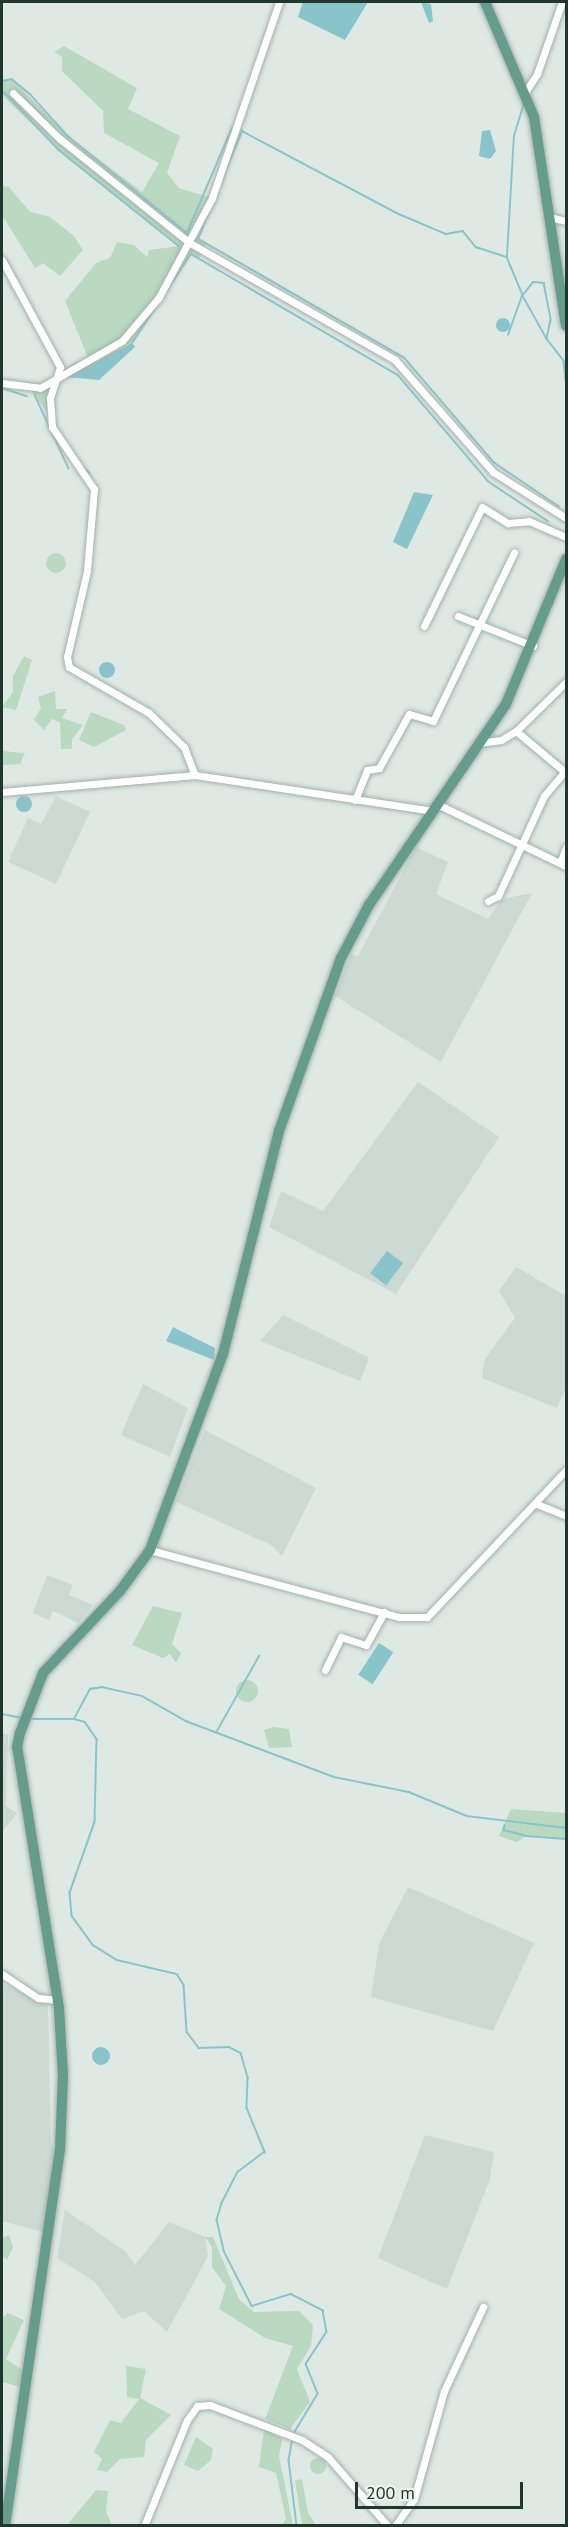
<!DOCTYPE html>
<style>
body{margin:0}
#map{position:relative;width:568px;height:2527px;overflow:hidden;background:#dfe9e4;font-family:"PT Sans",sans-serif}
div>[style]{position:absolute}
.built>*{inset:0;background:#cdd9d3}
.green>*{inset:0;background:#b9d9c0}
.round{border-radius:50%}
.water>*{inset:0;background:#8ac4cb;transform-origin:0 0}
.stream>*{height:1.5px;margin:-0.75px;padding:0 0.75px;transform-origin:0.75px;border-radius:0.75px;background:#8ac4cb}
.roads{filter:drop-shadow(0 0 2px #a2b0ab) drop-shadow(0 0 2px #a2b0ab)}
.street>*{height:7px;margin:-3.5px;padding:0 3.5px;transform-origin:3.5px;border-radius:3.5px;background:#fff}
.primary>*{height:10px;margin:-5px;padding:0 5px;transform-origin:5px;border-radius:5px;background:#669c8b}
span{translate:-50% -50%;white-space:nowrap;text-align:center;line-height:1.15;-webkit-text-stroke:4.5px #eff6f2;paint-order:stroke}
.frame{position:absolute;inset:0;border:3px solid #213831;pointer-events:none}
.scale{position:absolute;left:355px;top:2482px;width:168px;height:27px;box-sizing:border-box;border:3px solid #213831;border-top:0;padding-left:8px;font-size:18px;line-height:21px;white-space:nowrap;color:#213831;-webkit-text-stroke:4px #eff6f2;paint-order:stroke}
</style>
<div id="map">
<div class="built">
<i style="clip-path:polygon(56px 796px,90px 812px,56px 884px,8px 862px,28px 818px,41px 824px)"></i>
<i style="clip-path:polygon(416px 847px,448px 862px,436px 894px,488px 919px,502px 899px,532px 893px,441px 1062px,335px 996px,351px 954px,358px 956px)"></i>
<i style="clip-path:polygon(418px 1082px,499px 1137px,396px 1294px,269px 1227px,281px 1191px,323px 1211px)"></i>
<i style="clip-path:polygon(516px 1267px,566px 1296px,566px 1387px,557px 1408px,482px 1378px,485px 1359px,515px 1318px,499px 1291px)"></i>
<i style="clip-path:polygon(283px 1315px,369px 1358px,360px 1381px,260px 1341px)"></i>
<i style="clip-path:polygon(143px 1384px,188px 1408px,170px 1457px,121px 1435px)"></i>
<i style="clip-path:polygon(205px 1430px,316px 1488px,282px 1556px,271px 1545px,176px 1502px)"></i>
<i style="clip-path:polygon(47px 1575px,73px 1585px,69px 1595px,93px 1605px,78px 1623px,53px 1611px,49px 1620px,33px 1613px)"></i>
<i style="clip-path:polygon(2px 1733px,8px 1735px,6px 1806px,17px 1813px,2px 1832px)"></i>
<i style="clip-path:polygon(408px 1887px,534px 1943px,493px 2031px,371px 1997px,379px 1944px)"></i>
<i style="clip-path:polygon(2px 1984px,48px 2005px,51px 2144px,56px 2150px,44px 2232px,2px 2221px)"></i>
<i style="clip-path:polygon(425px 2135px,494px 2152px,490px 2179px,447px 2289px,378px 2258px)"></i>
<i style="clip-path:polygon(65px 2210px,125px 2251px,135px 2265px,169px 2222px,205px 2237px,208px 2256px,167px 2332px,144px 2311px,122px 2319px,95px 2282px,57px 2258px)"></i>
</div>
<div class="green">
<i style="clip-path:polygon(64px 46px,137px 88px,128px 109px,180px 136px,167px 173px,179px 188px,212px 198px,193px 236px,206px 244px,199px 259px,191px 254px,132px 343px,61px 372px,50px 410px,45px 410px,31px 390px,73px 364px,88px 358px,65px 301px,96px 263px,110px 258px,117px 242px,134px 245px,147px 257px,149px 250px,179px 246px,59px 150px,3px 96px,2px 81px,12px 79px,68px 136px,142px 192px,159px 163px,104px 133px,103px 111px,62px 71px,62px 57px,54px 52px)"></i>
<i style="clip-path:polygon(2px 186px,9px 187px,30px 212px,50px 217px,74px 236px,83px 250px,60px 276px,43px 263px,35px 268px,2px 215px)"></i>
<i class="round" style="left:46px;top:553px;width:20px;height:20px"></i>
<i style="clip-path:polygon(24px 656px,32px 660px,16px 710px,2px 707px,13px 692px,13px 676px)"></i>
<i style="clip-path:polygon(55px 691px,56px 709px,67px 709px,62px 718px,83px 725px,72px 739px,72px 749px,61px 749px,60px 722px,52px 719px,44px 730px,34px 720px,41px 708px,38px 697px)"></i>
<i style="clip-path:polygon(91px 712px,124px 725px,126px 730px,94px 747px,79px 740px)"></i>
<i style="clip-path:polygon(2px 751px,25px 753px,20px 764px,2px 765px)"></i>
<i style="clip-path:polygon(153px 1606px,182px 1613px,172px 1644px,181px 1653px,176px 1663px,170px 1654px,163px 1658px,132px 1645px)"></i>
<i class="round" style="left:236px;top:1680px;width:22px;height:22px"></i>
<i style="clip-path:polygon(273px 1727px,289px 1729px,292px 1747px,269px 1748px,264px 1730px)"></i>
<i style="clip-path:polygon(511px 1809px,566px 1813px,566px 1839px,526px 1836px,517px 1842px,499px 1836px)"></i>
<i style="clip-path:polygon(9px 2235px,13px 2247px,7px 2260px,2px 2256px,2px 2238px)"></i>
<i style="clip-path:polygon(205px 2237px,213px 2237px,239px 2299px,254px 2312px,299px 2311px,313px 2325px,311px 2346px,297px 2369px,310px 2402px,290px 2429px,265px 2419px,293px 2346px,265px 2338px,219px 2309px,226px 2286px,212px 2267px,212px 2247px)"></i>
<i style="clip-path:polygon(7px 2313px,24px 2320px,6px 2359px,24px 2371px,24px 2388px,2px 2382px,2px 2319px)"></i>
<i style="clip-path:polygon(126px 2366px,146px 2369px,140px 2398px,171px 2415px,146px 2440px,144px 2457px,120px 2459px,107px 2472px,97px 2470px,102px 2459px,94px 2452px,110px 2420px,121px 2423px,139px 2399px,127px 2397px)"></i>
<i style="clip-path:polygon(264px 2428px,282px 2439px,279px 2456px,293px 2525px,282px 2525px,286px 2519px,276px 2473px,259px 2467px)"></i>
<i style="clip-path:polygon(196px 2437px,213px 2449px,211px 2460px,198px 2471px,184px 2465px)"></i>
<i class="round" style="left:310px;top:2458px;width:16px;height:16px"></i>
<i style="clip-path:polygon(302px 2479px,308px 2513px,316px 2525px,302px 2525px,295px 2481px)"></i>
<i style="clip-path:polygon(96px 2490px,108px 2491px,106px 2511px,112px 2525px,67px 2525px)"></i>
</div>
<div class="water">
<i style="clip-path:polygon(303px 2px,368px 2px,345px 40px,298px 17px)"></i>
<i style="clip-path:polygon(421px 2px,431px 4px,433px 21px,429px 23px)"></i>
<i style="clip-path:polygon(490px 130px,496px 151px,490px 159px,479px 156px,482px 131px)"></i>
<i class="round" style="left:496px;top:318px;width:14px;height:14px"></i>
<i style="clip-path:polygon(132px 343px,135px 347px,99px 380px,66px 377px)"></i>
<i style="clip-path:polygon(414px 492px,433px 495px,407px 549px,393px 542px)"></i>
<i class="round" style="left:99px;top:662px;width:16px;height:16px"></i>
<i class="round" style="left:16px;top:796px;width:16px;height:16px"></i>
<i style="left:387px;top:1251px;width:20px;height:28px;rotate:37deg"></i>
<i style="clip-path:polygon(173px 1327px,215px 1348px,214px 1360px,166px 1341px)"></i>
<i style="left:379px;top:1643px;width:17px;height:38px;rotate:33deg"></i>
<i class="round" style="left:92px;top:2047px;width:18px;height:18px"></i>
</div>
<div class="stream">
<i style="left:2px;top:81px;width:10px;rotate:-11deg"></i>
<i style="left:12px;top:79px;width:25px;rotate:40deg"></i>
<i style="left:31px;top:95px;width:55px;rotate:47.9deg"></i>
<i style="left:68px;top:136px;width:154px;rotate:39.2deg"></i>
<i style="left:187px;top:233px;width:114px;rotate:-66.8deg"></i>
<i style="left:4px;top:92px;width:80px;rotate:46.5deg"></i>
<i style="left:59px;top:150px;width:154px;rotate:38.7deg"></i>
<i style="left:507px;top:256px;width:120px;rotate:-86.7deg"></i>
<i style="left:514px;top:136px;width:34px;rotate:-73deg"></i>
<i style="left:523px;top:296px;width:49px;rotate:60.8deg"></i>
<i style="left:508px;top:335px;width:41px;rotate:-70.3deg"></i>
<i style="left:132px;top:343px;width:107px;rotate:-56.5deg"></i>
<i style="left:191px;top:254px;width:240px;rotate:30.3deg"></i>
<i style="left:398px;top:375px;width:140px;rotate:49.6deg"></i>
<i style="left:489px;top:482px;width:71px;rotate:33.5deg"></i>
<i style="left:2px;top:388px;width:26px;rotate:18deg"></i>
<i style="left:35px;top:395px;width:81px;rotate:65.3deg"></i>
<i style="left:84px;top:468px;width:8px;rotate:40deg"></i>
<i style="left:559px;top:507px;width:78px;rotate:-145.9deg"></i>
<i style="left:494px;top:463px;width:138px;rotate:-130.6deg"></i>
<i style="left:404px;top:358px;width:238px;rotate:-150deg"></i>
<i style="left:198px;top:239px;width:117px;rotate:-67.8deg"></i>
<i style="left:242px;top:131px;width:178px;rotate:27.9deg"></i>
<i style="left:399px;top:214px;width:51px;rotate:23.1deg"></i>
<i style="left:446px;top:234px;width:17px;rotate:-10deg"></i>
<i style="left:463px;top:231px;width:21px;rotate:51deg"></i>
<i style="left:476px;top:247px;width:33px;rotate:18deg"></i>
<i style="left:507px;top:257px;width:41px;rotate:67.2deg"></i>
<i style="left:523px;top:295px;width:16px;rotate:-52deg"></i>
<i style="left:533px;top:282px;width:11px;rotate:5deg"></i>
<i style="left:544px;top:283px;width:38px;rotate:79deg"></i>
<i style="left:551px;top:320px;width:19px;rotate:102deg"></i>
<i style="left:547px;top:339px;width:28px;rotate:52deg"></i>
<i style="left:564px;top:361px;width:19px;rotate:84deg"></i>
<i style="left:2px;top:1714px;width:20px;rotate:11deg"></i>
<i style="left:30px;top:1719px;width:44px"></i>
<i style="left:74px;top:1719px;width:34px;rotate:-62deg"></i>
<i style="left:90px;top:1689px;width:12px;rotate:-9deg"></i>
<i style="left:102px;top:1687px;width:41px;rotate:12.7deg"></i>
<i style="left:142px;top:1696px;width:51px;rotate:29.6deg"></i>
<i style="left:186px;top:1721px;width:158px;rotate:20.7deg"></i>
<i style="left:334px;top:1777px;width:76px;rotate:11.3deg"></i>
<i style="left:409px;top:1792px;width:63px;rotate:22.5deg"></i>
<i style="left:467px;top:1816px;width:100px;rotate:6.9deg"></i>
<i style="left:74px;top:1719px;width:11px;rotate:15deg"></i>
<i style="left:85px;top:1722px;width:21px;rotate:55deg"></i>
<i style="left:97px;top:1739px;width:83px;rotate:91.4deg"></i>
<i style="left:95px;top:1822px;width:75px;rotate:109.4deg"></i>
<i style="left:70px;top:1893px;width:23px;rotate:85deg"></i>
<i style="left:72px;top:1916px;width:36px;rotate:54deg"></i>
<i style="left:93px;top:1945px;width:28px;rotate:32deg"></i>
<i style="left:117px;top:1960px;width:62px;rotate:13.1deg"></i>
<i style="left:177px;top:1974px;width:13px;rotate:58deg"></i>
<i style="left:184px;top:1985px;width:47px;rotate:86.3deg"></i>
<i style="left:187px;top:2032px;width:20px;rotate:53deg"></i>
<i style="left:199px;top:2048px;width:30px;rotate:-2deg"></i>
<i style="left:229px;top:2047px;width:13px;rotate:27deg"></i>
<i style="left:241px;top:2053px;width:26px;rotate:74deg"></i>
<i style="left:248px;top:2078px;width:30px;rotate:92deg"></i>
<i style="left:247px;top:2108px;width:48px;rotate:67.8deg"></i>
<i style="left:265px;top:2152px;width:34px;rotate:143deg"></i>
<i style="left:238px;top:2172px;width:35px;rotate:117deg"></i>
<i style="left:222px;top:2203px;width:18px;rotate:106deg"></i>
<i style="left:217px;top:2220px;width:32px;rotate:77deg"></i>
<i style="left:224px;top:2251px;width:62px;rotate:63deg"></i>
<i style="left:252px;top:2306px;width:41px;rotate:-17.1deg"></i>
<i style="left:291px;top:2294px;width:36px;rotate:27deg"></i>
<i style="left:323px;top:2310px;width:22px;rotate:80deg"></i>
<i style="left:327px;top:2332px;width:38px;rotate:123deg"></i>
<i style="left:306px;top:2364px;width:32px;rotate:68deg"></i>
<i style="left:318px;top:2394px;width:47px;rotate:121deg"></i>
<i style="left:216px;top:1733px;width:88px;rotate:-60.8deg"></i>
<i style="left:505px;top:1825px;width:5px;rotate:101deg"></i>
<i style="left:504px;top:1830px;width:23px;rotate:15deg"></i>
<i style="left:526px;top:1836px;width:40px;rotate:4.3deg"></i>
<i style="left:293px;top:2438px;width:22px;rotate:100deg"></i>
<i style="left:289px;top:2460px;width:66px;rotate:83.1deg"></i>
</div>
<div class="roads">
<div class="street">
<i style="left:13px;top:93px;width:66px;rotate:44.4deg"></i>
<i style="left:60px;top:139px;width:166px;rotate:38.7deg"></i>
<i style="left:190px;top:243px;width:236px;rotate:29.7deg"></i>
<i style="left:395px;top:360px;width:149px;rotate:48.8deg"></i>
<i style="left:493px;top:472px;width:86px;rotate:32.2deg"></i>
<i style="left:524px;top:94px;width:24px;rotate:-57deg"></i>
<i style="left:537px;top:74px;width:76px;rotate:-70.9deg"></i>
<i style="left:549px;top:217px;width:17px;rotate:13deg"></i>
<i style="left:2px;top:260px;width:122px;rotate:61.5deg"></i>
<i style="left:60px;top:367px;width:33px;rotate:108deg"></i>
<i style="left:50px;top:398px;width:29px;rotate:86deg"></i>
<i style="left:52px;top:427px;width:75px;rotate:55.9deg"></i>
<i style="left:94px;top:489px;width:82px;rotate:94.9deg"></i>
<i style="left:87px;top:571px;width:88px;rotate:103.1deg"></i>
<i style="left:67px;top:657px;width:10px;rotate:79deg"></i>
<i style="left:69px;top:667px;width:92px;rotate:29.9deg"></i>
<i style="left:149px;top:713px;width:49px;rotate:44.2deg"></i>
<i style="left:184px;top:747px;width:30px;rotate:69deg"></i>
<i style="left:2px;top:383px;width:38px;rotate:7deg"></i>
<i style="left:40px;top:388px;width:95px;rotate:-29.8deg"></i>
<i style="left:122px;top:341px;width:57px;rotate:-49.9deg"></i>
<i style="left:159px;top:297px;width:112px;rotate:-61.8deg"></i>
<i style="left:212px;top:198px;width:207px;rotate:-71.1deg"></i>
<i style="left:458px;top:616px;width:81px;rotate:21.8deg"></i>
<i style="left:424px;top:626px;width:132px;rotate:-64deg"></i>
<i style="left:482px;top:507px;width:31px;rotate:32deg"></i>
<i style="left:508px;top:523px;width:21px;rotate:-5deg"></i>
<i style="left:529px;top:521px;width:40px;rotate:23.4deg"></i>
<i style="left:516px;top:731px;width:65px;rotate:40deg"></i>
<i style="left:479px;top:743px;width:22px;rotate:-8deg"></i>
<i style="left:501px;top:740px;width:17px;rotate:-31deg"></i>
<i style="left:516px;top:731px;width:70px;rotate:-44.4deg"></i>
<i style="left:2px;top:792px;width:194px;rotate:-5deg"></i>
<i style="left:195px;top:775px;width:241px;rotate:8.6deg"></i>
<i style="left:355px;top:800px;width:32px;rotate:-68deg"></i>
<i style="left:367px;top:770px;width:12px;rotate:-9deg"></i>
<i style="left:379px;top:768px;width:62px;rotate:-60.9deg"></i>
<i style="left:409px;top:714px;width:25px;rotate:16deg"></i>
<i style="left:433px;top:721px;width:187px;rotate:-64.3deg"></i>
<i style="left:437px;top:804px;width:143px;rotate:25.7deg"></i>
<i style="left:560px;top:863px;width:17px;rotate:-69deg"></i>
<i style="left:488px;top:901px;width:11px;rotate:-27deg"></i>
<i style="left:498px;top:896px;width:110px;rotate:-65.3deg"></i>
<i style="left:544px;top:796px;width:31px;rotate:-50deg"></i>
<i style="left:537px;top:1504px;width:31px;rotate:22deg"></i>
<i style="left:150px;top:1550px;width:258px;rotate:15.1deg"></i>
<i style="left:399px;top:1617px;width:28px"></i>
<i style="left:427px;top:1617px;width:202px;rotate:-46.6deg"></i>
<i style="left:325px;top:1670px;width:37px;rotate:-64deg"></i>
<i style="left:341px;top:1637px;width:26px;rotate:18deg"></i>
<i style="left:366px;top:1645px;width:38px;rotate:-61deg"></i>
<i style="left:2px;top:1974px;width:43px;rotate:33.7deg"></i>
<i style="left:38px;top:1998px;width:20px;rotate:6deg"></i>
<i style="left:144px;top:2526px;width:114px;rotate:-67.9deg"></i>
<i style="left:187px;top:2420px;width:17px;rotate:-54deg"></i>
<i style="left:197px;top:2406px;width:13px;rotate:-4deg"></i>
<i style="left:210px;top:2405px;width:98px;rotate:20.8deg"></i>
<i style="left:302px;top:2440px;width:31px;rotate:33deg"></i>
<i style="left:328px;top:2457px;width:91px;rotate:49deg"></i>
<i style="left:395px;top:2526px;width:33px;rotate:-55deg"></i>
<i style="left:414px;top:2499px;width:112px;rotate:-74.5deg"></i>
<i style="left:444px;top:2391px;width:93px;rotate:-65.1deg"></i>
</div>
<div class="primary">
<i style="left:485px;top:2px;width:125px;rotate:66.9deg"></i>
<i style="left:534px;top:117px;width:211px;rotate:81.3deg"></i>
<i style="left:5px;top:2526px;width:380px;rotate:-81.7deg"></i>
<i style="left:60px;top:2150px;width:74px;rotate:-87.7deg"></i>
<i style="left:63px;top:2076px;width:68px;rotate:-93.4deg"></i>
<i style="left:59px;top:2008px;width:264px;rotate:-99.1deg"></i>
<i style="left:17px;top:1747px;width:14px;rotate:-78deg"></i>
<i style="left:20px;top:1733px;width:64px;rotate:-69deg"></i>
<i style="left:43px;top:1673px;width:112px;rotate:-46.8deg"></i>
<i style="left:120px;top:1591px;width:51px;rotate:-53.8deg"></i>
<i style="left:150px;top:1550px;width:209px;rotate:-69.6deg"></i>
<i style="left:223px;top:1354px;width:230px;rotate:-75.9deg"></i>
<i style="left:279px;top:1131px;width:184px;rotate:-70.3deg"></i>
<i style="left:341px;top:958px;width:60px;rotate:-62.2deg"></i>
<i style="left:369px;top:905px;width:243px;rotate:-55.7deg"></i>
<i style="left:506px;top:704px;width:157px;rotate:-67.5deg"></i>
</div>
</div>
<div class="frame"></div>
<div class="scale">200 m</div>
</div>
